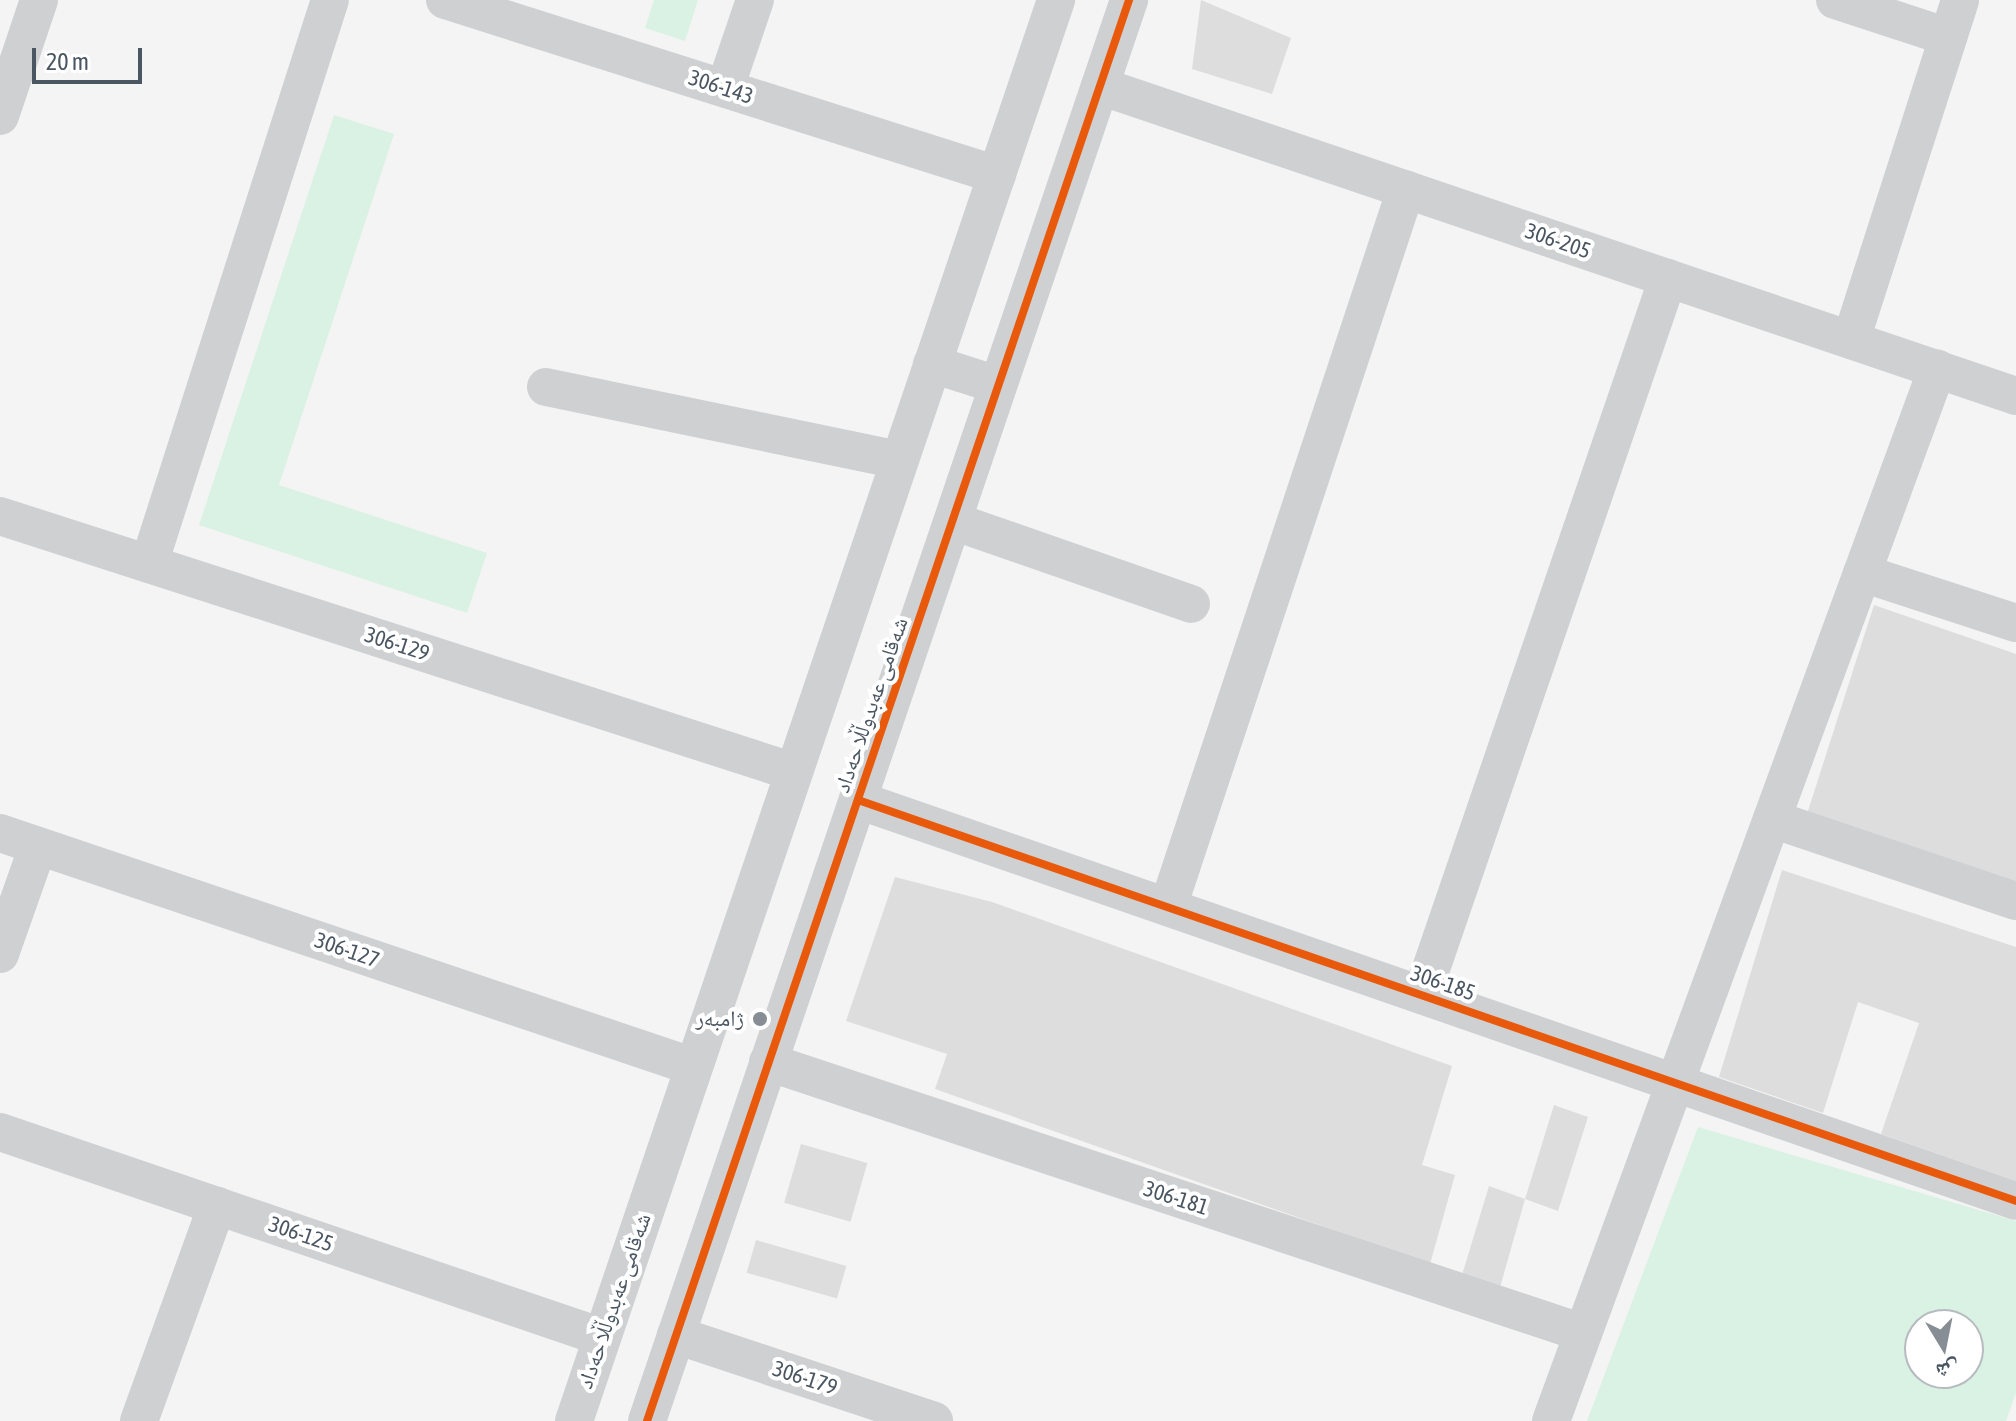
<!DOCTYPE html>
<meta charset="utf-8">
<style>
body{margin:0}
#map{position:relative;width:2016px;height:1421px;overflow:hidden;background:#f4f4f4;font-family:"Asap Condensed","Noto Naskh Arabic",sans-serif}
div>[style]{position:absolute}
.green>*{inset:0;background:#d9f2e3}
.building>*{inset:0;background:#ddddde;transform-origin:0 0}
.minor>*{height:38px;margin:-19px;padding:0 19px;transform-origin:19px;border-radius:19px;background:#ced0d2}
.cycleway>*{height:8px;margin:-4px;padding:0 4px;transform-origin:4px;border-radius:4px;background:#e8590c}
.dots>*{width:22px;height:22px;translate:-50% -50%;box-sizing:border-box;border:4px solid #fff;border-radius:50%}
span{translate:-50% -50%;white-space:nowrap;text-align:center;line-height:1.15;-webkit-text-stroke:8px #fff;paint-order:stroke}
.street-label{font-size:22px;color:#4a5661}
.poi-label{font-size:22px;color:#4a5661}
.right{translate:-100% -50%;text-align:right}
.north{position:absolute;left:1904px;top:1309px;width:80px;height:80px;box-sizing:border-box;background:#fff;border:2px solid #b7bbc0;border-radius:50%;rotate:170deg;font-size:22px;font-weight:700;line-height:32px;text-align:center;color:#4a5661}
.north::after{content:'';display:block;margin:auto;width:28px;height:36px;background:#868d94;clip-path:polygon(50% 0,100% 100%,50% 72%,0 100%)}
.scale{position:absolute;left:32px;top:48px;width:110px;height:36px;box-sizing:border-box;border:4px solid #4a5661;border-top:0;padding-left:10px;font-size:24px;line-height:28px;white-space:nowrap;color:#4a5661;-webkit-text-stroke:6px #fff;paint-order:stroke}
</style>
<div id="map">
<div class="green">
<i style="clip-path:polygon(654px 0,698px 0,685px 41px,645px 28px)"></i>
<i style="clip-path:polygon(334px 115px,394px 134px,279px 485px,487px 553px,467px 613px,199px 525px)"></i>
<i style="clip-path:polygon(evenodd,1698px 1127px,2016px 1221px,2016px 1393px,2006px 1421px,1587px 1421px,1698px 1127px,1920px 1325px,1968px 1325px,1968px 1373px,1920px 1373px,1920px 1325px)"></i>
</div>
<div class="building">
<i style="clip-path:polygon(1201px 0,1291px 38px,1272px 94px,1192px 69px)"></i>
<i style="clip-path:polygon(1874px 605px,2016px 654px,2016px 887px,1807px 814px)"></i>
<i style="clip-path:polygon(1782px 870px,2016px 947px,2016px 1181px,1881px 1134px,1919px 1023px,1858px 1002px,1823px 1113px,1719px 1077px)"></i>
<i style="clip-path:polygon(895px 877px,992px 902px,1452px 1066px,1422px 1165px,1455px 1175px,1430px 1264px,935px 1089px,947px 1054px,846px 1021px)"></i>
<i style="clip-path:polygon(1554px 1105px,1588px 1117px,1558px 1211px,1525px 1199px,1499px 1291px,1462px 1275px,1489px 1186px,1525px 1199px)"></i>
<i style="left:801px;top:1144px;width:69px;height:61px;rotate:16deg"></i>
<i style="left:756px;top:1240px;width:94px;height:34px;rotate:16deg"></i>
</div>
<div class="minor">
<i style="left:445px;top:0;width:579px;rotate:17.59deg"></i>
<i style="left:1835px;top:0;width:119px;rotate:18.1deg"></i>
<i style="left:1100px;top:86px;width:967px;rotate:18.7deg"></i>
<i style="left:725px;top:88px;width:93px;rotate:-71.2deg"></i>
<i style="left:0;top:116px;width:122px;rotate:-71.4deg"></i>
<i style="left:1851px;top:340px;width:357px;rotate:-72.2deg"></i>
<i style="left:932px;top:364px;width:69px;rotate:17.7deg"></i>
<i style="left:546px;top:387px;width:361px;rotate:11.7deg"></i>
<i style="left:0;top:516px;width:834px;rotate:17.87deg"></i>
<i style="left:953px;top:521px;width:252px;rotate:19.2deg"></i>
<i style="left:149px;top:564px;width:592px;rotate:-72.21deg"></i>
<i style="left:1862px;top:573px;width:162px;rotate:18deg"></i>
<i style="left:858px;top:800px;width:1225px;rotate:19.1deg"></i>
<i style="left:1772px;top:819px;width:257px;rotate:18.6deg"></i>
<i style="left:0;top:833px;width:732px;rotate:18.63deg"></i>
<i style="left:1168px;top:907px;width:756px;rotate:-71.66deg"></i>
<i style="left:0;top:954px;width:114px;rotate:-70.6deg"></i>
<i style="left:1422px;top:995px;width:758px;rotate:-71.06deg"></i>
<i style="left:768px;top:1062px;width:859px;rotate:18.39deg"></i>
<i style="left:0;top:1132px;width:636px;rotate:18.81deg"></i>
<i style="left:676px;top:1335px;width:272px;rotate:18.4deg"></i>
<i style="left:139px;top:1421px;width:229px;rotate:-70.1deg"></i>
<i style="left:574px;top:1421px;width:1501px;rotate:-71.26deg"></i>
<i style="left:647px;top:1421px;width:1501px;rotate:-71.26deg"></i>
<i style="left:1551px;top:1421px;width:1121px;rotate:-69.85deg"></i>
</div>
<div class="cycleway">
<i style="left:858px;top:800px;width:1225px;rotate:19.1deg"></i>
<i style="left:647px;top:1421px;width:1501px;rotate:-71.26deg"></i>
</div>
<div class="dots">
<i style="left:760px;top:1019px;background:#868d94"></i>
</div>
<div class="street-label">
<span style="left:721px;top:87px;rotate:18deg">306-143</span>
<span style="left:1558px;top:241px;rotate:19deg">306-205</span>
<span style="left:397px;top:644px;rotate:18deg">306-129</span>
<span style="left:871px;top:705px;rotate:-71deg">شەقامی عەبدوڵڵا حەداد</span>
<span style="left:347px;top:950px;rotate:19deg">306-127</span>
<span style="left:1443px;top:983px;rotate:19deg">306-185</span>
<span style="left:1176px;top:1198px;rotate:18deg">306-181</span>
<span style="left:301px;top:1234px;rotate:19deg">306-125</span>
<span style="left:614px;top:1301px;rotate:-71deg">شەقامی عەبدوڵڵا حەداد</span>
<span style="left:805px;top:1378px;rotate:18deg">306-179</span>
</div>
<div class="poi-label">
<span class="right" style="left:744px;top:1019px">ژامبەر</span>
</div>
<div class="north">ش</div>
<div class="scale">20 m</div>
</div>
